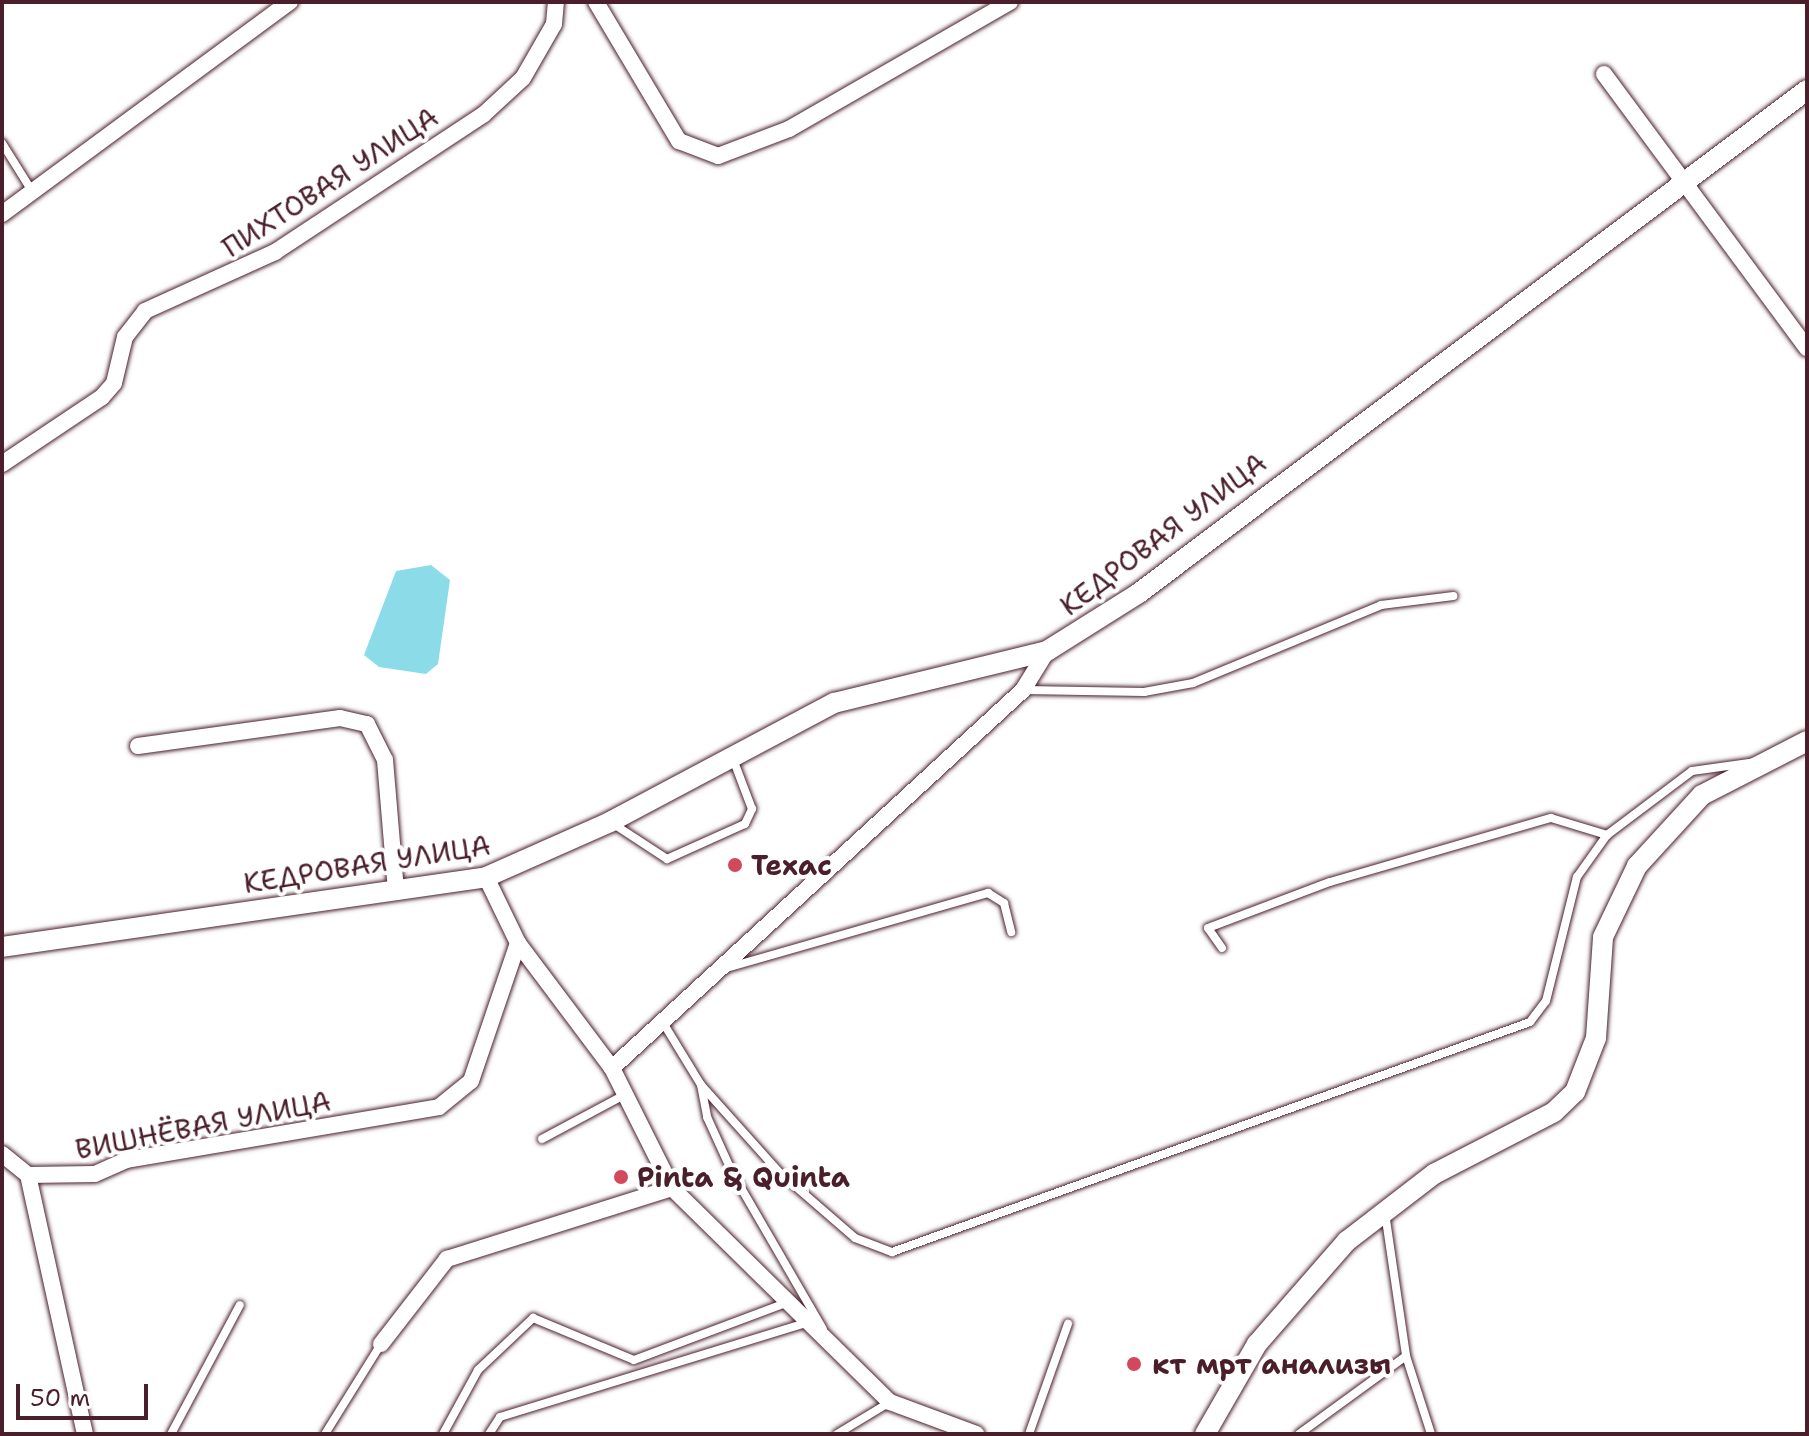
<!DOCTYPE html>
<meta charset="utf-8">
<style>
body{margin:0}
#map{position:relative;width:1809px;height:1436px;overflow:hidden;background:#fff;font-family:"Shantell Sans",sans-serif}
div>[style]{position:absolute}
.water>*{inset:0;background:#8cdbe9}
.roads{filter:drop-shadow(0 0 2px #4a1f2b) drop-shadow(0 0 2px #4a1f2b)}
.service>*{height:8px;margin:-4px;padding:0 4px;transform-origin:4px;border-radius:4px;background:#fff}
.minor>*{height:16px;margin:-8px;padding:0 8px;transform-origin:8px;border-radius:8px;background:#fff}
.tertiary>*{height:20px;margin:-10px;padding:0 10px;transform-origin:10px;border-radius:10px;background:#fff}
.dots>*{width:22px;height:22px;translate:-50% -50%;box-sizing:border-box;border:4px solid #fff;border-radius:50%}
span{translate:-50% -50%;white-space:nowrap;text-align:center;line-height:1.15;-webkit-text-stroke:8px #fff;paint-order:stroke}
.street-label{font-size:28px;color:#4a1f2b}
.poi-label{font-size:28px;color:#4a1f2b;font-weight:700}
.left{translate:0 -50%;text-align:left}
.frame{position:absolute;inset:0;border:4px solid #4a1f2b;pointer-events:none}
.scale{position:absolute;left:16px;top:1384px;width:132px;height:36px;box-sizing:border-box;border:4px solid #4a1f2b;border-top:0;padding-left:10px;font-size:24px;line-height:28px;white-space:nowrap;color:#4a1f2b;-webkit-text-stroke:6px #fff;paint-order:stroke}
</style>
<div id="map">
<div class="water">
<i style="clip-path:polygon(431px 565px,450px 580px,438px 664px,426px 674px,379px 667px,364px 655px,396px 571px)"></i>
</div>
<div class="roads">
<div class="service">
<i style="left:2px;top:143px;width:57px;rotate:58deg"></i>
<i style="left:1024px;top:690px;width:120px;rotate:1deg"></i>
<i style="left:1144px;top:692px;width:50px;rotate:-10.4deg"></i>
<i style="left:1193px;top:683px;width:204px;rotate:-22.5deg"></i>
<i style="left:1381px;top:605px;width:73px;rotate:-7.1deg"></i>
<i style="left:612px;top:823px;width:66px;rotate:33.2deg"></i>
<i style="left:667px;top:859px;width:85px;rotate:-24.2deg"></i>
<i style="left:745px;top:824px;width:17px;rotate:-65deg"></i>
<i style="left:752px;top:809px;width:53px;rotate:-110.8deg"></i>
<i style="left:1222px;top:948px;width:24px;rotate:-125deg"></i>
<i style="left:1208px;top:928px;width:130px;rotate:-20.7deg"></i>
<i style="left:1330px;top:882px;width:230px;rotate:-16.2deg"></i>
<i style="left:1551px;top:818px;width:59px;rotate:16.9deg"></i>
<i style="left:1607px;top:835px;width:106px;rotate:-37deg"></i>
<i style="left:1692px;top:771px;width:65px;rotate:-8deg"></i>
<i style="left:723px;top:969px;width:276px;rotate:-16deg"></i>
<i style="left:988px;top:893px;width:19px;rotate:32deg"></i>
<i style="left:1004px;top:903px;width:30px;rotate:76deg"></i>
<i style="left:662px;top:1021px;width:75px;rotate:58.6deg"></i>
<i style="left:701px;top:1085px;width:33px;rotate:79deg"></i>
<i style="left:707px;top:1117px;width:63px;rotate:65.5deg"></i>
<i style="left:733px;top:1174px;width:179px;rotate:59.9deg"></i>
<i style="left:701px;top:1085px;width:118px;rotate:48.1deg"></i>
<i style="left:780px;top:1173px;width:99px;rotate:40.9deg"></i>
<i style="left:855px;top:1238px;width:40px;rotate:21deg"></i>
<i style="left:892px;top:1252px;width:678px;rotate:-19.82deg"></i>
<i style="left:1530px;top:1022px;width:26px;rotate:-53deg"></i>
<i style="left:1546px;top:1001px;width:128px;rotate:-76deg"></i>
<i style="left:1577px;top:877px;width:52px;rotate:-54.5deg"></i>
<i style="left:542px;top:1139px;width:93px;rotate:-28.2deg"></i>
<i style="left:1385px;top:1213px;width:145px;rotate:81.6deg"></i>
<i style="left:1406px;top:1356px;width:82px;rotate:72.2deg"></i>
<i style="left:171px;top:1434px;width:146px;rotate:-61.9deg"></i>
<i style="left:325px;top:1434px;width:106px;rotate:-58.1deg"></i>
<i style="left:443px;top:1434px;width:73px;rotate:-61.3deg"></i>
<i style="left:478px;top:1370px;width:76px;rotate:-43.4deg"></i>
<i style="left:533px;top:1318px;width:109px;rotate:22.6deg"></i>
<i style="left:634px;top:1360px;width:165px;rotate:-20.6deg"></i>
<i style="left:489px;top:1434px;width:20px;rotate:-57deg"></i>
<i style="left:500px;top:1417px;width:322px;rotate:-17.1deg"></i>
<i style="left:837px;top:1434px;width:62px;rotate:-31.1deg"></i>
<i style="left:1029px;top:1434px;width:117px;rotate:-70.5deg"></i>
<i style="left:1299px;top:1434px;width:132px;rotate:-36.1deg"></i>
</div>
<div class="minor">
<i style="left:596px;top:2px;width:162px;rotate:59.2deg"></i>
<i style="left:679px;top:141px;width:42px;rotate:21deg"></i>
<i style="left:718px;top:156px;width:76px;rotate:-20.8deg"></i>
<i style="left:789px;top:129px;width:255px;rotate:-29.9deg"></i>
<i style="left:1604px;top:74px;width:341px;rotate:53.5deg"></i>
<i style="left:2px;top:214px;width:358px;rotate:-36.4deg"></i>
<i style="left:2px;top:464px;width:120px;rotate:-33.8deg"></i>
<i style="left:102px;top:397px;width:18px;rotate:-49deg"></i>
<i style="left:114px;top:383px;width:47px;rotate:-76.6deg"></i>
<i style="left:125px;top:337px;width:33px;rotate:-52deg"></i>
<i style="left:145px;top:311px;width:143px;rotate:-24.4deg"></i>
<i style="left:275px;top:252px;width:249px;rotate:-33.4deg"></i>
<i style="left:483px;top:115px;width:54px;rotate:-42.8deg"></i>
<i style="left:523px;top:78px;width:62px;rotate:-60.1deg"></i>
<i style="left:554px;top:24px;width:22px;rotate:-85deg"></i>
<i style="left:138px;top:746px;width:204px;rotate:-7.9deg"></i>
<i style="left:340px;top:718px;width:28px;rotate:13deg"></i>
<i style="left:367px;top:724px;width:40px;rotate:63.4deg"></i>
<i style="left:385px;top:760px;width:131px;rotate:85.2deg"></i>
<i style="left:486px;top:877px;width:73px;rotate:64.1deg"></i>
<i style="left:518px;top:943px;width:156px;rotate:53.1deg"></i>
<i style="left:612px;top:1068px;width:134px;rotate:63.4deg"></i>
<i style="left:672px;top:1188px;width:305px;rotate:44.5deg"></i>
<i style="left:890px;top:1402px;width:92px;rotate:20.4deg"></i>
<i style="left:612px;top:1068px;width:558px;rotate:-42.6deg"></i>
<i style="left:1023px;top:690px;width:46px;rotate:-58.4deg"></i>
<i style="left:2px;top:1154px;width:33px;rotate:39deg"></i>
<i style="left:28px;top:1175px;width:265px;rotate:77.6deg"></i>
<i style="left:28px;top:1175px;width:67px;rotate:-0.9deg"></i>
<i style="left:95px;top:1174px;width:34px;rotate:-24deg"></i>
<i style="left:126px;top:1160px;width:317px;rotate:-9.6deg"></i>
<i style="left:439px;top:1107px;width:41px;rotate:-39.1deg"></i>
<i style="left:471px;top:1081px;width:146px;rotate:-71.2deg"></i>
<i style="left:381px;top:1344px;width:108px;rotate:-52.2deg"></i>
<i style="left:447px;top:1259px;width:236px;rotate:-17.5deg"></i>
</div>
<div class="tertiary">
<i style="left:2px;top:947px;width:489px;rotate:-8.2deg"></i>
<i style="left:486px;top:877px;width:136px;rotate:-23.9deg"></i>
<i style="left:610px;top:822px;width:254px;rotate:-28deg"></i>
<i style="left:834px;top:703px;width:219px;rotate:-13.7deg"></i>
<i style="left:1047px;top:651px;width:109px;rotate:-32.2deg"></i>
<i style="left:1139px;top:593px;width:836px;rotate:-36.98deg"></i>
<i style="left:1205px;top:1434px;width:104px;rotate:-60deg"></i>
<i style="left:1257px;top:1344px;width:137px;rotate:-48.9deg"></i>
<i style="left:1347px;top:1241px;width:110px;rotate:-37.6deg"></i>
<i style="left:1434px;top:1174px;width:135px;rotate:-27.3deg"></i>
<i style="left:1554px;top:1112px;width:29px;rotate:-44deg"></i>
<i style="left:1575px;top:1092px;width:58px;rotate:-68.7deg"></i>
<i style="left:1596px;top:1038px;width:101px;rotate:-86deg"></i>
<i style="left:1603px;top:937px;width:79px;rotate:-64.4deg"></i>
<i style="left:1637px;top:866px;width:96px;rotate:-47.5deg"></i>
<i style="left:1702px;top:795px;width:118px;rotate:-27.2deg"></i>
</div>
</div>
<div class="dots">
<i style="left:735px;top:865px;background:#d1495b"></i>
<i style="left:621px;top:1177px;background:#d1495b"></i>
<i style="left:1134px;top:1364px;background:#d1495b"></i>
</div>
<div class="street-label">
<span style="left:330px;top:182px;rotate:-33deg">ПИХТОВАЯ УЛИЦА</span>
<span style="left:1163px;top:534px;rotate:-37deg">КЕДРОВАЯ УЛИЦА</span>
<span style="left:367px;top:864px;rotate:-9deg">КЕДРОВАЯ УЛИЦА</span>
<span style="left:203px;top:1125px;rotate:-11deg">ВИШНЁВАЯ УЛИЦА</span>
</div>
<div class="poi-label">
<span class="left" style="left:751px;top:865px">Техас</span>
<span class="left" style="left:637px;top:1177px">Pinta &amp; Quinta</span>
<span class="left" style="left:1152px;top:1364px">кт мрт анализы</span>
</div>
<div class="frame"></div>
<div class="scale">50 m</div>
</div>
